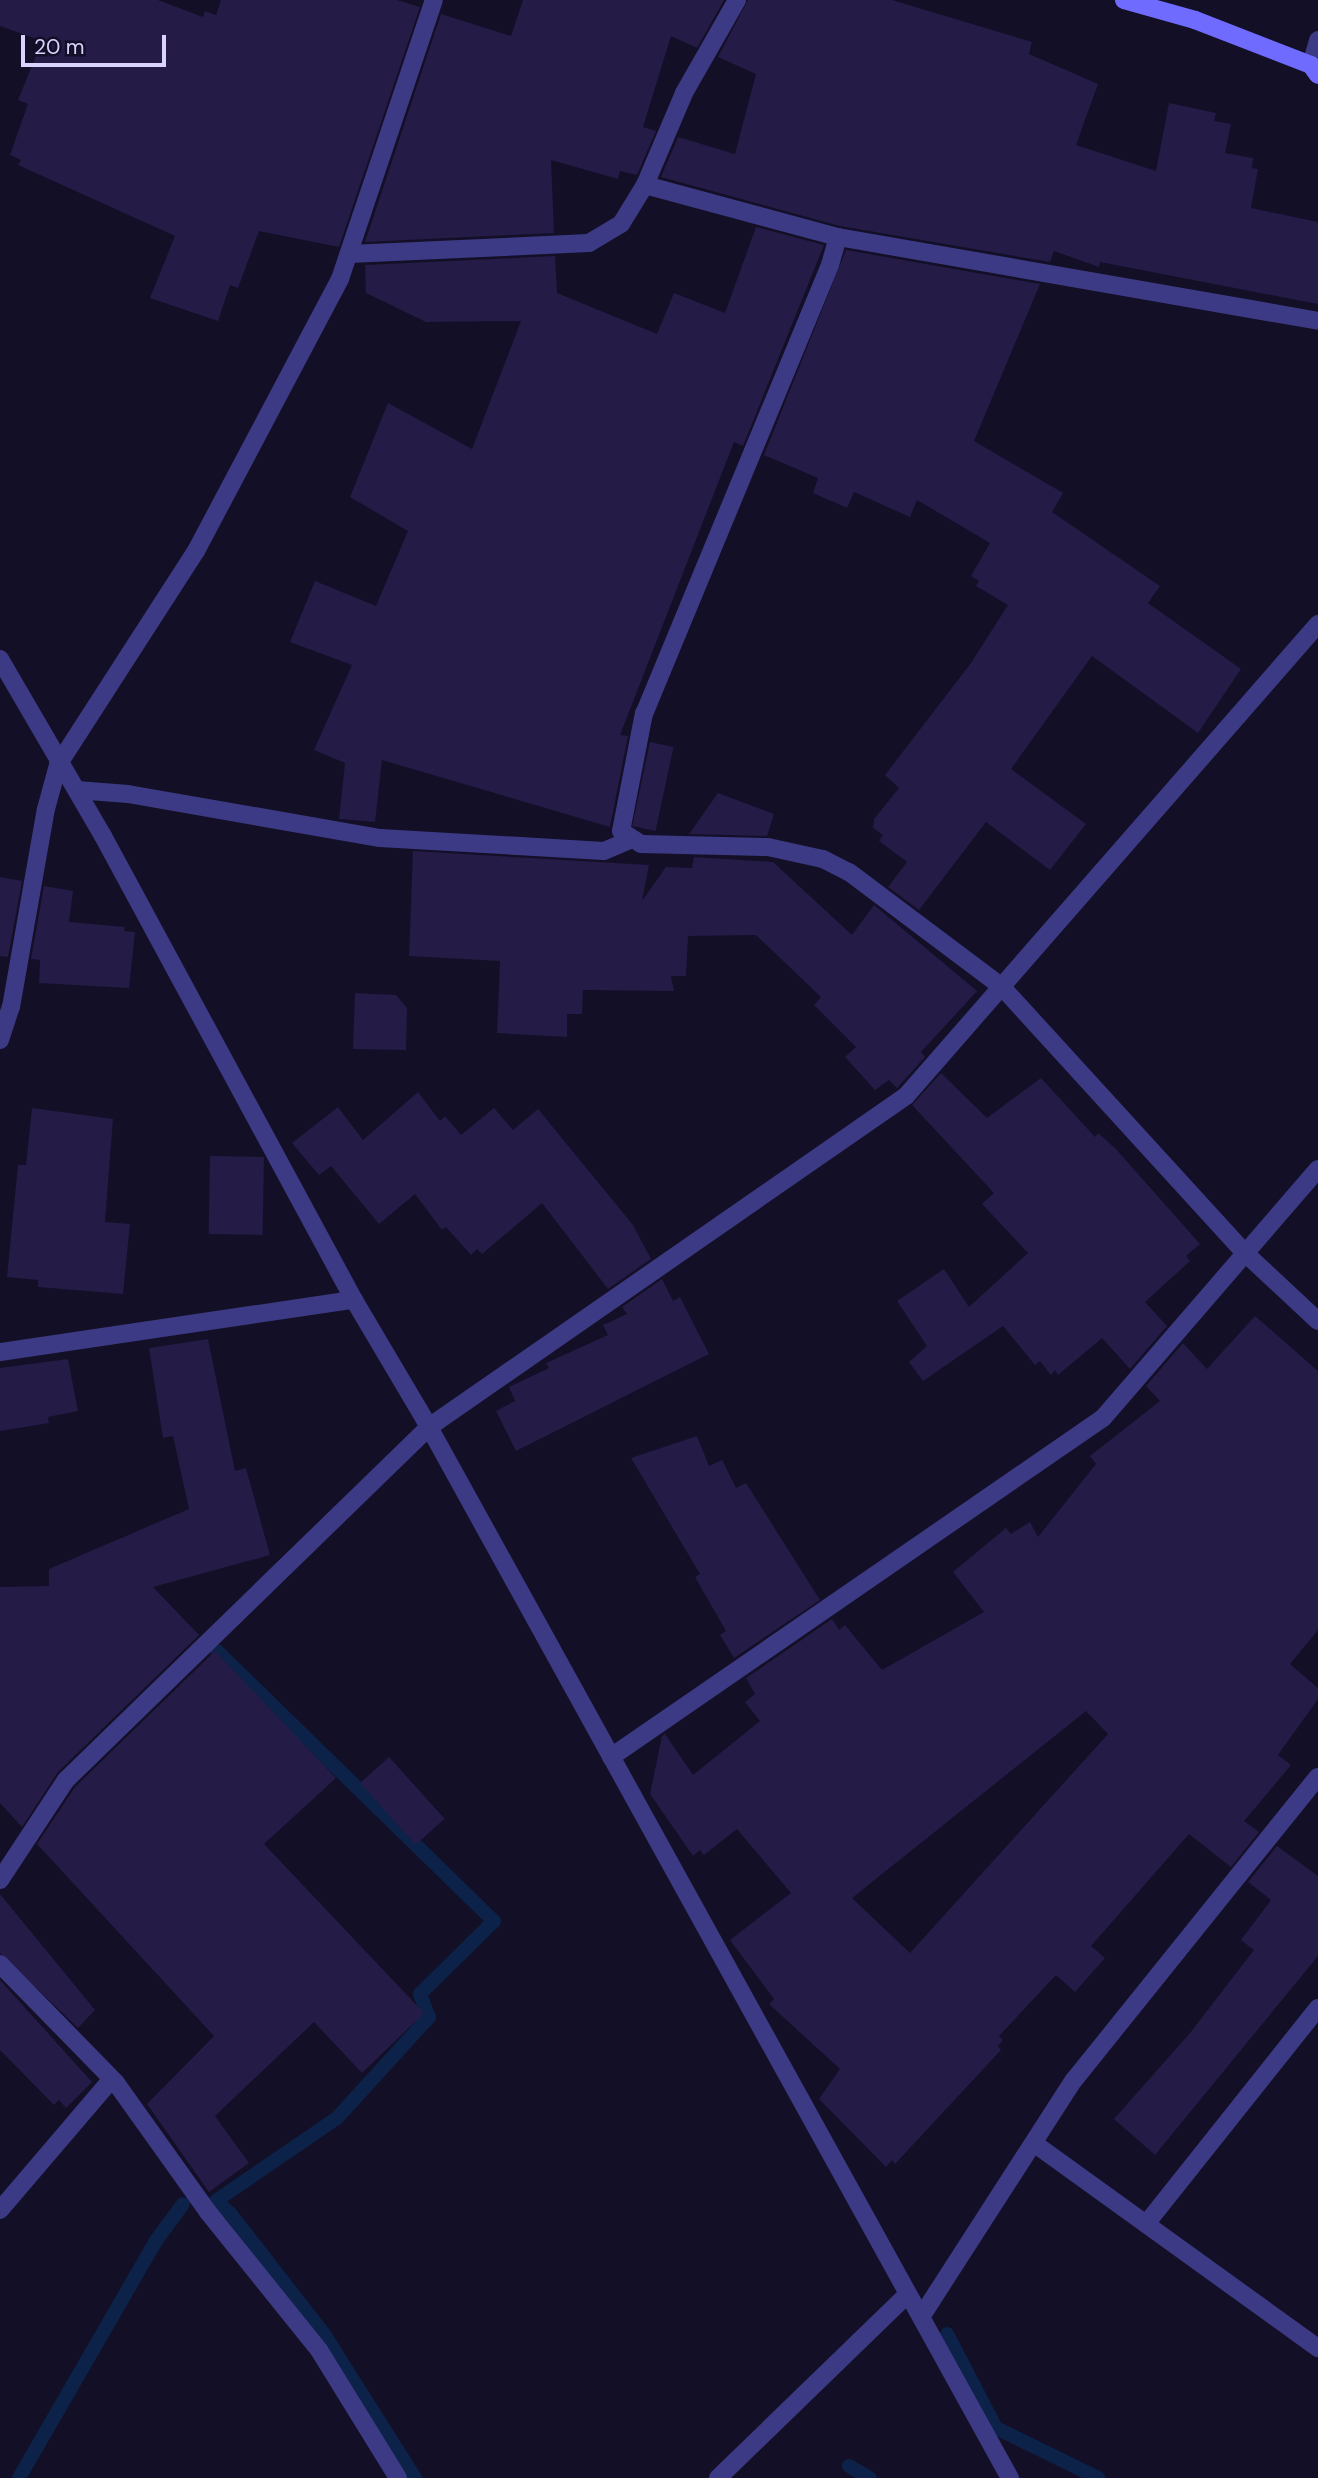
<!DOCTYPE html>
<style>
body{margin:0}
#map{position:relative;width:1318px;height:2478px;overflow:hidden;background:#130f26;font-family:"DM Sans",sans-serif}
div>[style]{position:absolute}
.stream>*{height:14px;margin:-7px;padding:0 7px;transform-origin:7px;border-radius:7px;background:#0c2248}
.building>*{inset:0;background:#241b47;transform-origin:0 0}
.service>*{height:18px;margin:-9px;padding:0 9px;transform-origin:9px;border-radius:9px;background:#3d3a85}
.minor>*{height:18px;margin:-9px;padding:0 9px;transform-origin:9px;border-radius:9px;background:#3d3a85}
.tertiary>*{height:18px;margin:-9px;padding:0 9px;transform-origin:9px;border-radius:9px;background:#3d3a85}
.secondary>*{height:18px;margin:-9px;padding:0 9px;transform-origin:9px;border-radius:9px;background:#6f6bff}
span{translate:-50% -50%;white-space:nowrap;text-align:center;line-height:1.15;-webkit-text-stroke:7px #130f26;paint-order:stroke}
.scale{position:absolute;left:21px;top:35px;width:145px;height:32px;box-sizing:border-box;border:4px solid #d9d4ff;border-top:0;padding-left:9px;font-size:21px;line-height:24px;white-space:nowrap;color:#d9d4ff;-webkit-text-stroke:5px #130f26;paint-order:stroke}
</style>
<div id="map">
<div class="stream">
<i style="left:217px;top:1651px;width:387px;rotate:44.3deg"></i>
<i style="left:494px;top:1921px;width:104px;rotate:135.4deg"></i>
<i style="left:420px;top:1994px;width:25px;rotate:69deg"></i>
<i style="left:429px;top:2017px;width:137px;rotate:132.3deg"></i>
<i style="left:337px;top:2118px;width:147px;rotate:145.6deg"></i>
<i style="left:216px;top:2201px;width:18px;rotate:41deg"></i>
<i style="left:230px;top:2213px;width:153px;rotate:52.2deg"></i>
<i style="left:324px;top:2334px;width:170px;rotate:57.7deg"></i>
<i style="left:947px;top:2334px;width:106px;rotate:62.5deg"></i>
<i style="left:996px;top:2428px;width:114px;rotate:26.1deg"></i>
<i style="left:849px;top:2466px;width:24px;rotate:30deg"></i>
<i style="left:19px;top:2478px;width:272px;rotate:-60deg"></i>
<i style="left:155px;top:2242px;width:47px;rotate:-53.6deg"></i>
</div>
<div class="building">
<i style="clip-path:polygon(0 0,158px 0,203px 17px,205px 11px,216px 15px,221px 0,397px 0,420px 7px,339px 247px,259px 231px,238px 288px,230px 285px,218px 321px,150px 298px,175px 236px,18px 165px,21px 160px,10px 155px,28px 104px,18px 100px,42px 41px,0 26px)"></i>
<i style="clip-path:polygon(523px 0,724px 0,697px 48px,671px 36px,643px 127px,656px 131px,637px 175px,620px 171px,618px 179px,551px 160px,554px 233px,365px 242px,441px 14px,511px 36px)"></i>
<i style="clip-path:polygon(748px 0,892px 0,1032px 42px,1029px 54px,1098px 84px,1076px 145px,1156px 171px,1169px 103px,1216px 113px,1214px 121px,1231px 124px,1225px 153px,1253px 158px,1252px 168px,1258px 169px,1251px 208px,1318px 222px,1318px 304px,1100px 262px,1099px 267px,1054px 251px,1050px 262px,840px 226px,661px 177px,678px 137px,735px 154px,756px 74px,718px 57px)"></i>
<i style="clip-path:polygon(756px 227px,824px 245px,743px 446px,734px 442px,620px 735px,628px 736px,610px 827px,382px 760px,375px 822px,339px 819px,345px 763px,314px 750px,352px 665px,290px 642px,315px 581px,376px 606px,408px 531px,350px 497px,388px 403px,472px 449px,521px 321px,426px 322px,366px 293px,365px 265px,555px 256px,557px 293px,657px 334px,674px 293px,725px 313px)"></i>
<i style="clip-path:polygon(846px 250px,1040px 284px,974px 441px,1063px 493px,1052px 512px,1160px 586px,1148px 603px,1241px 669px,1198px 733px,1092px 656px,1011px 769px,1086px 824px,1050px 870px,986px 822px,919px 910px,888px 887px,907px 862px,879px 841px,883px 835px,873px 828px,874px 819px,899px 788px,885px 775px,971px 663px,1008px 605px,976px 586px,979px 581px,971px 576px,990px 543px,917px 500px,910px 517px,854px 492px,847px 508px,813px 493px,818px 478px,764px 455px)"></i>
<i style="left:650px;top:742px;width:24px;height:86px;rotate:12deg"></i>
<i style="clip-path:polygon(718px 793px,774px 814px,767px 836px,689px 834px)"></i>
<i style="clip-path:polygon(413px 851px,649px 865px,642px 901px,666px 867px,692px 868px,694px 857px,773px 862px,852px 935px,874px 905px,977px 991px,921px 1052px,925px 1057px,897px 1088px,889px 1080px,875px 1090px,845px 1057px,856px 1047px,814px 1005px,821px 997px,756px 935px,688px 936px,686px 976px,671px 976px,674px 991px,583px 990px,582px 1014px,567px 1014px,567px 1037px,497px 1033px,500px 961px,409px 956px)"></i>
<i style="clip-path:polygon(0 877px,22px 881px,8px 957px,0 956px)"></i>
<i style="clip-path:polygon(44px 886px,73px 891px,69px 922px,125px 927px,124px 931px,135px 932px,129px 988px,39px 983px,40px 960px,31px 959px)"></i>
<i style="clip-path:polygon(355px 993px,396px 995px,407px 1008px,406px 1050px,353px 1049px)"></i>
<i style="clip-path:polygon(941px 1073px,987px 1118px,1041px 1078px,1095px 1137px,1098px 1133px,1115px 1148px,1200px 1244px,1186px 1256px,1190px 1261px,1145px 1302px,1167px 1326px,1130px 1369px,1102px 1338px,1058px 1375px,1055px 1370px,1051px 1375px,1040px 1361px,1035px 1365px,1003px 1326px,923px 1381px,909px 1362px,927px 1346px,897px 1301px,944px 1269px,969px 1307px,1028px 1253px,982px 1204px,994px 1193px,912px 1105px)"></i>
<i style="clip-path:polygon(418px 1092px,440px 1121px,445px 1116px,461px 1135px,494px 1108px,513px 1130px,538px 1109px,633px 1225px,651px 1259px,608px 1289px,542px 1203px,482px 1254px,477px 1249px,471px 1255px,446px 1227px,442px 1230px,415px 1194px,379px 1224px,331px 1166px,319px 1175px,292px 1143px,338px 1107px,363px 1140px)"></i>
<i style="clip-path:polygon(32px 1108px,113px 1119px,105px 1222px,130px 1224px,123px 1294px,38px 1287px,38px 1280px,7px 1277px,18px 1165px,26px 1165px)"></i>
<i style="left:210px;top:1156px;width:54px;height:78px;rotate:1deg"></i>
<i style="clip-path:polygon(662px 1279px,673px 1301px,680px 1297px,709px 1354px,516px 1451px,496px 1411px,515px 1401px,509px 1387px,549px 1368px,546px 1363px,608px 1335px,603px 1325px,627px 1314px,622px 1307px)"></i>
<i style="clip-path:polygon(evenodd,1255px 1316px,1318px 1371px,1318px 1630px,1290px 1664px,1318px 1688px,1318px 1699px,1278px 1755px,1291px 1765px,1244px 1821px,1259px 1832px,1231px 1867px,1189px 1834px,1091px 1946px,1105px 1958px,1075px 1992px,1056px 1975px,999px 2036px,1003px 2040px,998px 2046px,1001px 2050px,895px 2164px,892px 2160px,886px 2167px,819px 2099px,840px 2069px,769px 2004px,774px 1999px,730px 1940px,791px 1893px,737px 1829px,704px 1855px,700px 1850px,693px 1856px,650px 1794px,662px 1736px,665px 1734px,693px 1775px,760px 1721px,745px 1702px,755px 1694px,746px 1678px,832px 1619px,839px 1630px,845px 1625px,882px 1670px,984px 1612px,953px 1572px,1006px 1528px,1011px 1534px,1030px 1522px,1038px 1537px,1096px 1464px,1090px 1456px,1160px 1401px,1146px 1386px,1183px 1343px,1207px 1369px,1255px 1316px,1086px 1711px,1108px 1734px,910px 1953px,852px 1898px,1086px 1711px)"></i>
<i style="clip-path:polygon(208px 1339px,235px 1471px,246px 1468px,270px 1555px,153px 1587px,199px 1635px,58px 1772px,22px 1827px,0 1803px,0 1587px,49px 1586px,49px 1569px,189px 1509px,173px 1436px,163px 1438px,149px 1348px)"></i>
<i style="clip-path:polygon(68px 1359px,78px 1411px,48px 1417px,49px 1423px,0 1431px,0 1368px)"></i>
<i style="clip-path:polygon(697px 1436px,709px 1466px,722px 1460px,736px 1488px,746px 1483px,820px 1600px,734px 1658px,720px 1635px,726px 1631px,695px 1577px,700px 1574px,631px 1458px)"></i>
<i style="clip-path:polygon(215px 1651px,336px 1778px,264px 1844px,424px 2013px,362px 2073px,314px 2022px,215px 2116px,249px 2163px,209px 2192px,147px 2104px,214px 2036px,37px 1844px,75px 1787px)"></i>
<i style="left:389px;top:1757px;width:83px;height:39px;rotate:48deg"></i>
<i style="clip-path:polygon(1277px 1846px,1318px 1876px,1318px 1956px,1155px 2155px,1114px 2119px,1190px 2033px,1254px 1950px,1241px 1940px,1271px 1900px,1248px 1882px)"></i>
<i style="clip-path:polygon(0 1894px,95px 2010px,78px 2028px,0 1953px)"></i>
<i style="clip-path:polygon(0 1980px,92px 2082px,66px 2108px,59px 2100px,54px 2105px,0 2050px)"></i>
</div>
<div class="service">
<i style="left:645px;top:185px;width:200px;rotate:15.1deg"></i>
<i style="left:838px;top:237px;width:487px;rotate:9.9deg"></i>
<i style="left:838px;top:237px;width:29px;rotate:106deg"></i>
<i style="left:830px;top:265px;width:485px;rotate:112.5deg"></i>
<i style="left:644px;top:713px;width:120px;rotate:101deg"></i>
<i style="left:621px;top:831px;width:24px;rotate:33deg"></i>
<i style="left:641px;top:844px;width:127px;rotate:1.4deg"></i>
<i style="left:768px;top:847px;width:56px;rotate:12.3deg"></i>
<i style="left:823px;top:859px;width:29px;rotate:27deg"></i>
<i style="left:849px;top:872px;width:191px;rotate:36.9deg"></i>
<i style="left:349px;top:254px;width:240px;rotate:-2.6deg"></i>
<i style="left:589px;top:243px;width:37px;rotate:-31deg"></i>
<i style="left:621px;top:224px;width:46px;rotate:-58.4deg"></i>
<i style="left:645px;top:185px;width:100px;rotate:-67deg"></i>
<i style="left:684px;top:93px;width:107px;rotate:-60.3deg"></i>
<i style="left:77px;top:790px;width:51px;rotate:4.5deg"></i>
<i style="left:128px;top:794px;width:256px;rotate:9.9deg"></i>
<i style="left:380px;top:838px;width:224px;rotate:3.3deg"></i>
<i style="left:604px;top:851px;width:28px;rotate:-23deg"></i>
<i style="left:0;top:1352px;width:358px;rotate:-8.4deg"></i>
<i style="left:0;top:1880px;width:120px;rotate:-56.6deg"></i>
<i style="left:66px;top:1780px;width:506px;rotate:-44.2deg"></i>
<i style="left:0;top:2210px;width:172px;rotate:-49.5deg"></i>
</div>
<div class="minor">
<i style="left:0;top:659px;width:205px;rotate:59.8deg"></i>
<i style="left:103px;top:836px;width:528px;rotate:61.59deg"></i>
<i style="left:354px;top:1300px;width:147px;rotate:59.4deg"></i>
<i style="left:429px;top:1427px;width:1201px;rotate:61.07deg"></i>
<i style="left:1002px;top:987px;width:359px;rotate:47.6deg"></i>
<i style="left:1244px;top:1252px;width:101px;rotate:43deg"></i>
<i style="left:0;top:1040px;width:35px;rotate:-72deg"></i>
<i style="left:11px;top:1007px;width:201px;rotate:-80deg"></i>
<i style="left:46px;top:809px;width:46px;rotate:-74.7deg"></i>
<i style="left:58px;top:765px;width:255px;rotate:-57.2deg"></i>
<i style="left:196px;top:551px;width:308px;rotate:-62.1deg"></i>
<i style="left:340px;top:279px;width:294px;rotate:-71.4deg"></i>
<i style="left:429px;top:1427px;width:581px;rotate:-34.76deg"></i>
<i style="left:906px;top:1096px;width:627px;rotate:-48.88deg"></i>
<i style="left:611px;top:1757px;width:597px;rotate:-34.57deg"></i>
<i style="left:1103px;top:1418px;width:329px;rotate:-49.2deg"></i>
<i style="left:0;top:1964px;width:166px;rotate:45.7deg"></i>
<i style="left:116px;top:2083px;width:158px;rotate:54.5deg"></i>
<i style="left:208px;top:2212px;width:177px;rotate:51.2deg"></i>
<i style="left:319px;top:2350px;width:150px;rotate:58.3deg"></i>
<i style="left:1035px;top:2144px;width:349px;rotate:35.8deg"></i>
<i style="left:1146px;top:2224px;width:276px;rotate:-51.5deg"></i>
<i style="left:921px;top:2317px;width:282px;rotate:-57.2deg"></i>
<i style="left:1074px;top:2080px;width:389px;rotate:-51.2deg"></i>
<i style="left:718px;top:2478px;width:264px;rotate:-44.1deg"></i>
</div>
<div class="tertiary">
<i style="left:1311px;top:65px;width:26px;rotate:-74deg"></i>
</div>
<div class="secondary">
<i style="left:1124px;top:0;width:74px;rotate:15.7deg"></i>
<i style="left:1195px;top:20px;width:124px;rotate:21.2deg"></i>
<i style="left:1311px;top:65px;width:12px;rotate:55deg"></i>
</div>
<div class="scale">20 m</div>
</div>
